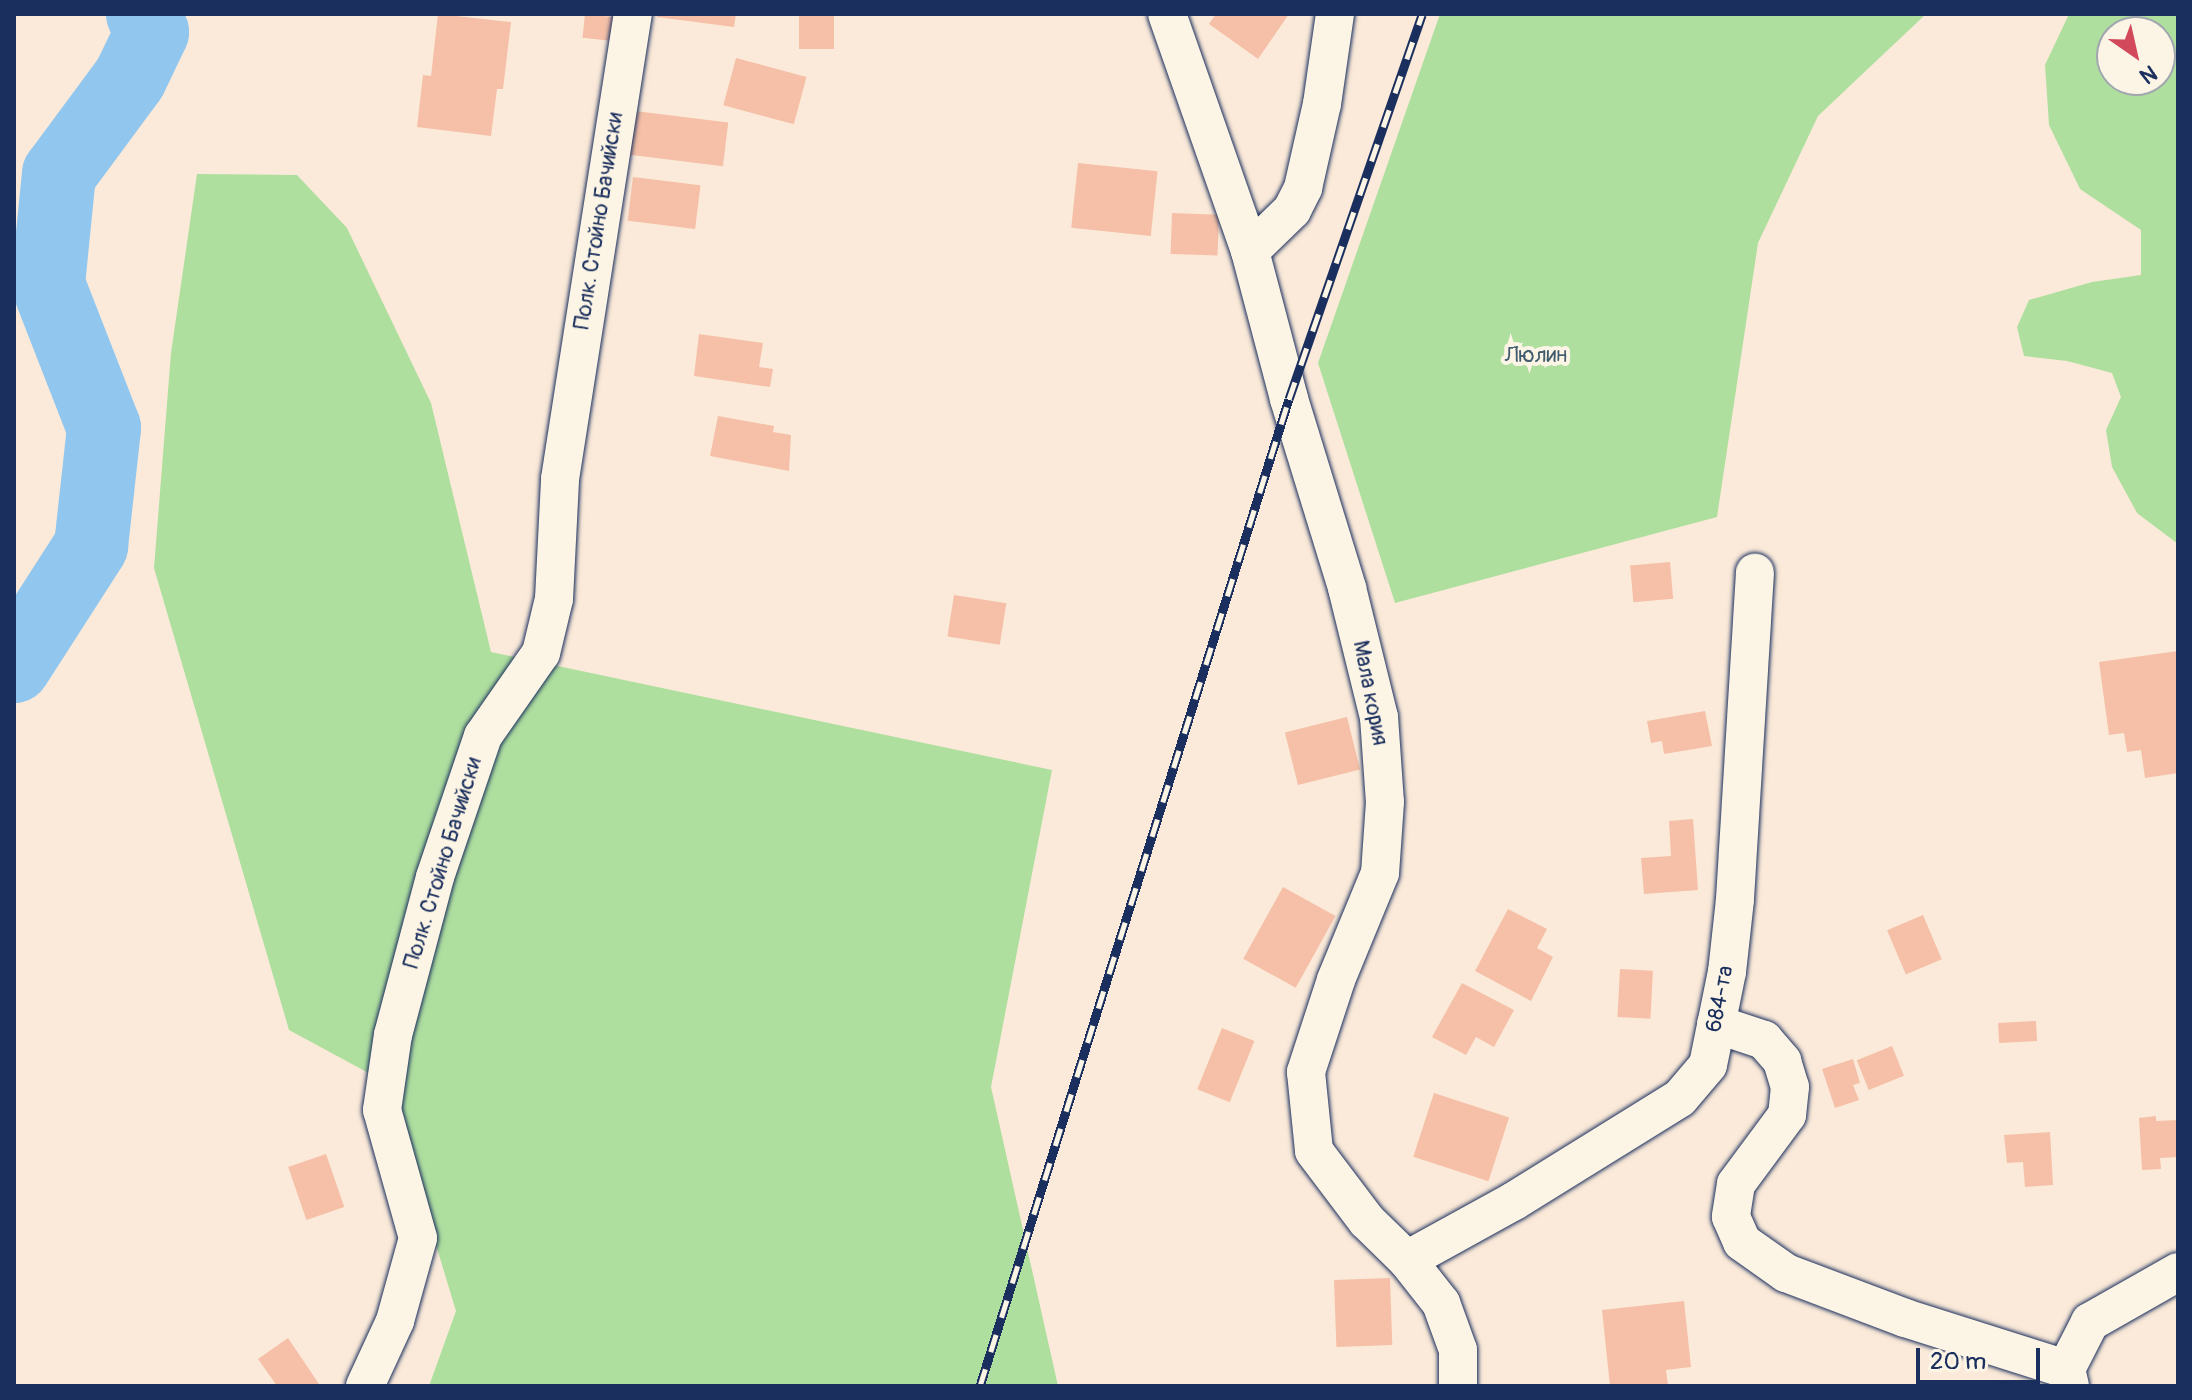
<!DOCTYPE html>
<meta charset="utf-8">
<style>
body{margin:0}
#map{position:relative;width:2192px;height:1400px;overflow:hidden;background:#fbead9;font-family:Pangolin,sans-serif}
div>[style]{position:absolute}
.green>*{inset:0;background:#afdf9f}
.stream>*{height:12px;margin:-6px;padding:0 6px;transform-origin:6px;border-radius:6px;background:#91c6ee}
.river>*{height:74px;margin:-37px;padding:0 37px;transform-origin:37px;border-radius:37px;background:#91c6ee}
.building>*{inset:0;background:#f5c0a7;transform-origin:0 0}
.roads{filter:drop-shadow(0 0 2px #1b2f5e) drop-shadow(0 0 2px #1b2f5e)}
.minor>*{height:38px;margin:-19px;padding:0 19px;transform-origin:19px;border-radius:19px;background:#fcf5e5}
.rail>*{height:9px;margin-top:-4.5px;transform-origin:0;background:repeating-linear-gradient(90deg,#fcf5e5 0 18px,#1b2f5e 0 36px);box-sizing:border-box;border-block:2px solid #1b2f5e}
span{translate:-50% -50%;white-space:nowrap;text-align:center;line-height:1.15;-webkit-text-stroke:8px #fcf5e5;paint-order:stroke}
.street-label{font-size:22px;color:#1b2f5e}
.park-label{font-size:22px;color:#405b6e}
.frame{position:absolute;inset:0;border:16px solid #1b2f5e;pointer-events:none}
.north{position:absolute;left:2096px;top:16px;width:80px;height:80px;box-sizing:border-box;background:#fcf5e5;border:2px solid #a2a6af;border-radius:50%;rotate:146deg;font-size:22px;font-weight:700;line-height:32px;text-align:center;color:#1b2f5e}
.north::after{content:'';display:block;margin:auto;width:28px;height:36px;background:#d1495b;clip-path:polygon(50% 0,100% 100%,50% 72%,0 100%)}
.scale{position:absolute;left:1916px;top:1348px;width:124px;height:36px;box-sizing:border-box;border:4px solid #1b2f5e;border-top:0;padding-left:10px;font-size:24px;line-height:28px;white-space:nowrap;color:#1b2f5e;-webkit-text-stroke:6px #fcf5e5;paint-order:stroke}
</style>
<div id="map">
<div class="green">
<i style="clip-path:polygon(1440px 14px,1926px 14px,1818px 116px,1758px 243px,1717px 517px,1395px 603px,1318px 363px)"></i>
<i style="clip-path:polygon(evenodd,2069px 14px,2178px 14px,2178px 544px,2137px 513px,2112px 467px,2106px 430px,2121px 397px,2112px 373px,2067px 361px,2024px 356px,2017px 327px,2029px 300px,2092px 282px,2141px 275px,2141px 230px,2080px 189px,2049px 125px,2045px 65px,2069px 14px,2112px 32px,2160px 32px,2160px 80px,2112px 80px,2112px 32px)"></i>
<i style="clip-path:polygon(197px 174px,297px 175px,347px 228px,431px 403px,491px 652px,1052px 770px,991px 1087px,1058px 1386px,429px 1386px,456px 1311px,387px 1083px,289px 1030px,154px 568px,171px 353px)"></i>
</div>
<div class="stream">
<i style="left:14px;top:617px;width:26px;rotate:37deg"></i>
</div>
<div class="river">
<i style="left:14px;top:666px;width:143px;rotate:-57.3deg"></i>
<i style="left:91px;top:546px;width:119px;rotate:-83.7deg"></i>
<i style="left:104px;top:428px;width:155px;rotate:-111.3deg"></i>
<i style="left:48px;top:284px;width:111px;rotate:-84.3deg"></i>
<i style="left:59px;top:174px;width:119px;rotate:-53.5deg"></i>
<i style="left:130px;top:78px;width:51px;rotate:-64.4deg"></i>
<i style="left:152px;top:32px;width:20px;rotate:-117deg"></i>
</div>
<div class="building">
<i style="clip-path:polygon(438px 14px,511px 22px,503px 89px,497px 89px,491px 136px,417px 127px,423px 75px,431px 76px)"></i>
<i style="left:585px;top:14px;width:28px;height:24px;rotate:6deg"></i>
<i style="clip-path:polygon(658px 14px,736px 14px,734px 27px,657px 17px)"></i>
<i style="left:799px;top:14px;width:35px;height:35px"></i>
<i style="clip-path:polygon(1216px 14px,1289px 14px,1258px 59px,1209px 24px)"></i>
<i style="left:736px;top:58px;width:73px;height:49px;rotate:15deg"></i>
<i style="left:635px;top:111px;width:94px;height:44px;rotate:7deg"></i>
<i style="left:1078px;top:163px;width:80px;height:65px;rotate:6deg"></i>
<i style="left:633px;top:177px;width:68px;height:44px;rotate:7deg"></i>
<i style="left:1172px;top:213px;width:47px;height:41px;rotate:2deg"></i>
<i style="clip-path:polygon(699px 334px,763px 343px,759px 367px,773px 369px,770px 387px,694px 376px)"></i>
<i style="clip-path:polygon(718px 416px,774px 426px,773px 432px,791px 435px,789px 471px,710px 456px)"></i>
<i style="left:1670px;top:562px;width:37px;height:40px;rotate:85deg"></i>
<i style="left:954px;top:595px;width:53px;height:42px;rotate:9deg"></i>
<i style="clip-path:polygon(2178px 651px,2178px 773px,2145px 778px,2141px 750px,2127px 752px,2124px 733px,2109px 735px,2099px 662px)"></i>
<i style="clip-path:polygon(1705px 711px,1712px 746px,1664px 754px,1662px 741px,1651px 743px,1647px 721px)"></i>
<i style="left:1347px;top:717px;width:54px;height:64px;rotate:76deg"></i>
<i style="clip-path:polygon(1693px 819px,1698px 890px,1644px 894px,1641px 858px,1671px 856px,1669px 821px)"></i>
<i style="left:1283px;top:887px;width:60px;height:82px;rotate:29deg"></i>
<i style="clip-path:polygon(1508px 909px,1547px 929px,1537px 948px,1553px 957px,1531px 1001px,1475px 971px)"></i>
<i style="left:1923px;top:915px;width:48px;height:39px;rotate:67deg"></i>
<i style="left:1620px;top:969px;width:33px;height:48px;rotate:3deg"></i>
<i style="clip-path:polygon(1462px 983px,1514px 1010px,1494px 1047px,1476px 1037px,1466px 1055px,1432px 1037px)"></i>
<i style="left:2036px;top:1021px;width:20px;height:38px;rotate:87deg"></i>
<i style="left:1222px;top:1028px;width:35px;height:66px;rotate:22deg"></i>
<i style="left:1892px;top:1046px;width:32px;height:38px;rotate:68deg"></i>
<i style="clip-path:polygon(1853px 1059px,1860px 1083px,1853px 1085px,1859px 1100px,1835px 1108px,1822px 1069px)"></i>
<i style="left:1434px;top:1093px;width:79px;height:67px;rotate:18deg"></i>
<i style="clip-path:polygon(2156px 1116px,2156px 1121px,2178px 1120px,2178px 1157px,2160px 1158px,2161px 1169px,2142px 1170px,2139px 1118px)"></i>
<i style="clip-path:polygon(2050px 1132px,2053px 1185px,2025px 1187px,2023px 1162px,2007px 1163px,2004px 1135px)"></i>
<i style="left:326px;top:1154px;width:56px;height:40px;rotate:71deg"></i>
<i style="left:1390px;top:1278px;width:67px;height:56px;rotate:88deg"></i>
<i style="clip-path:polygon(1684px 1301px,1691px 1367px,1666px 1370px,1668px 1386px,1610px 1386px,1602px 1310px)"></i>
<i style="clip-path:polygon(288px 1338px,319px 1384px,315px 1386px,277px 1386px,258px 1359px)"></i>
</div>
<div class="roads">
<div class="minor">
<i style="left:1167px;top:14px;width:251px;rotate:70.7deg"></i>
<i style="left:1250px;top:251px;width:153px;rotate:75.2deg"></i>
<i style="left:1289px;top:399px;width:198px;rotate:72.9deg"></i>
<i style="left:1347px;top:588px;width:133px;rotate:76.1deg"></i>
<i style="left:1379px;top:717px;width:85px;rotate:86deg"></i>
<i style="left:1385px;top:802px;width:71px;rotate:94deg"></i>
<i style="left:1380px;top:873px;width:116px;rotate:112.4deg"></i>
<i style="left:1336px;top:980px;width:97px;rotate:108.1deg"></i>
<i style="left:1306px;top:1072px;width:79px;rotate:84.2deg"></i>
<i style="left:1314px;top:1151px;width:88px;rotate:52.9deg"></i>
<i style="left:1367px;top:1221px;width:56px;rotate:44.3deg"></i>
<i style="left:1407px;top:1260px;width:55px;rotate:51.7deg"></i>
<i style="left:1441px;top:1303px;width:50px;rotate:70.1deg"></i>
<i style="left:1458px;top:1350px;width:36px;rotate:90deg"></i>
<i style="left:1250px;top:251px;width:59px;rotate:-44.3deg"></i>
<i style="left:1292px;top:210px;width:25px;rotate:-63deg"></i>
<i style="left:1303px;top:188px;width:86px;rotate:-77.3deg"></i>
<i style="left:1322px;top:104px;width:91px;rotate:-81.8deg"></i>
<i style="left:1716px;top:1024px;width:51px;rotate:18.4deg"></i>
<i style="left:1764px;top:1040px;width:28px;rotate:49deg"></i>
<i style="left:1782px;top:1061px;width:27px;rotate:73deg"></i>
<i style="left:1790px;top:1087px;width:28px;rotate:96deg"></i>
<i style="left:1787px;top:1115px;width:86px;rotate:126.5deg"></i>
<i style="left:1736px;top:1184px;width:33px;rotate:99deg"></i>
<i style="left:1731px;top:1217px;width:27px;rotate:66deg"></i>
<i style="left:1742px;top:1242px;width:54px;rotate:35.2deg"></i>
<i style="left:1786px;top:1273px;width:127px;rotate:20.7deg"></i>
<i style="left:1905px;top:1318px;width:169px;rotate:17.6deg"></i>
<i style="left:1407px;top:1260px;width:122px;rotate:-28.9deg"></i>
<i style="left:1514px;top:1201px;width:195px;rotate:-31.8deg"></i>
<i style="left:1680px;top:1098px;width:43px;rotate:-49.7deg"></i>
<i style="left:1708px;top:1065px;width:95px;rotate:-78.5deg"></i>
<i style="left:1727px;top:972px;width:73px;rotate:-83.7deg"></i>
<i style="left:1735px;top:899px;width:327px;rotate:-86.5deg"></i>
<i style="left:365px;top:1386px;width:72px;rotate:-65.2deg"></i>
<i style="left:395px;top:1321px;width:86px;rotate:-74.5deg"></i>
<i style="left:418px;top:1238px;width:133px;rotate:-105.7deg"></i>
<i style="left:382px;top:1110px;width:76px;rotate:-81.7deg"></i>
<i style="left:393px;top:1035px;width:163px;rotate:-75.1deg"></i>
<i style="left:435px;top:877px;width:149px;rotate:-71.2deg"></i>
<i style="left:483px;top:736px;width:101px;rotate:-55.1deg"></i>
<i style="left:541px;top:653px;width:56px;rotate:-76.5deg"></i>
<i style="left:554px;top:599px;width:120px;rotate:-87.1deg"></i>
<i style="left:560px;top:479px;width:471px;rotate:-81.1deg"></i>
<i style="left:2070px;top:1386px;width:17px;rotate:-103deg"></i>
<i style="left:2066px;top:1369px;width:53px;rotate:-62.9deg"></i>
<i style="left:2090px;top:1322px;width:101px;rotate:-29.6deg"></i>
</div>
</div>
<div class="rail">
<i style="left:980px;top:1386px;width:1034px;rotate:-72.62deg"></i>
<i style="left:1289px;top:399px;width:407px;rotate:-70.9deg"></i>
</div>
<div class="street-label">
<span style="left:599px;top:221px;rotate:-81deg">Полк. Стойно Бачийски</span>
<span style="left:1370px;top:693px;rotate:79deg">Мала кория</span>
<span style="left:443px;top:863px;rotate:-73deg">Полк. Стойно Бачийски</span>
<span style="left:1720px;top:999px;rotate:-79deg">684-та</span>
</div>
<div class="park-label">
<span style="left:1536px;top:356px">Люлин</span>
</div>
<div class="frame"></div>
<div class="north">N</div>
<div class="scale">20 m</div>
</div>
